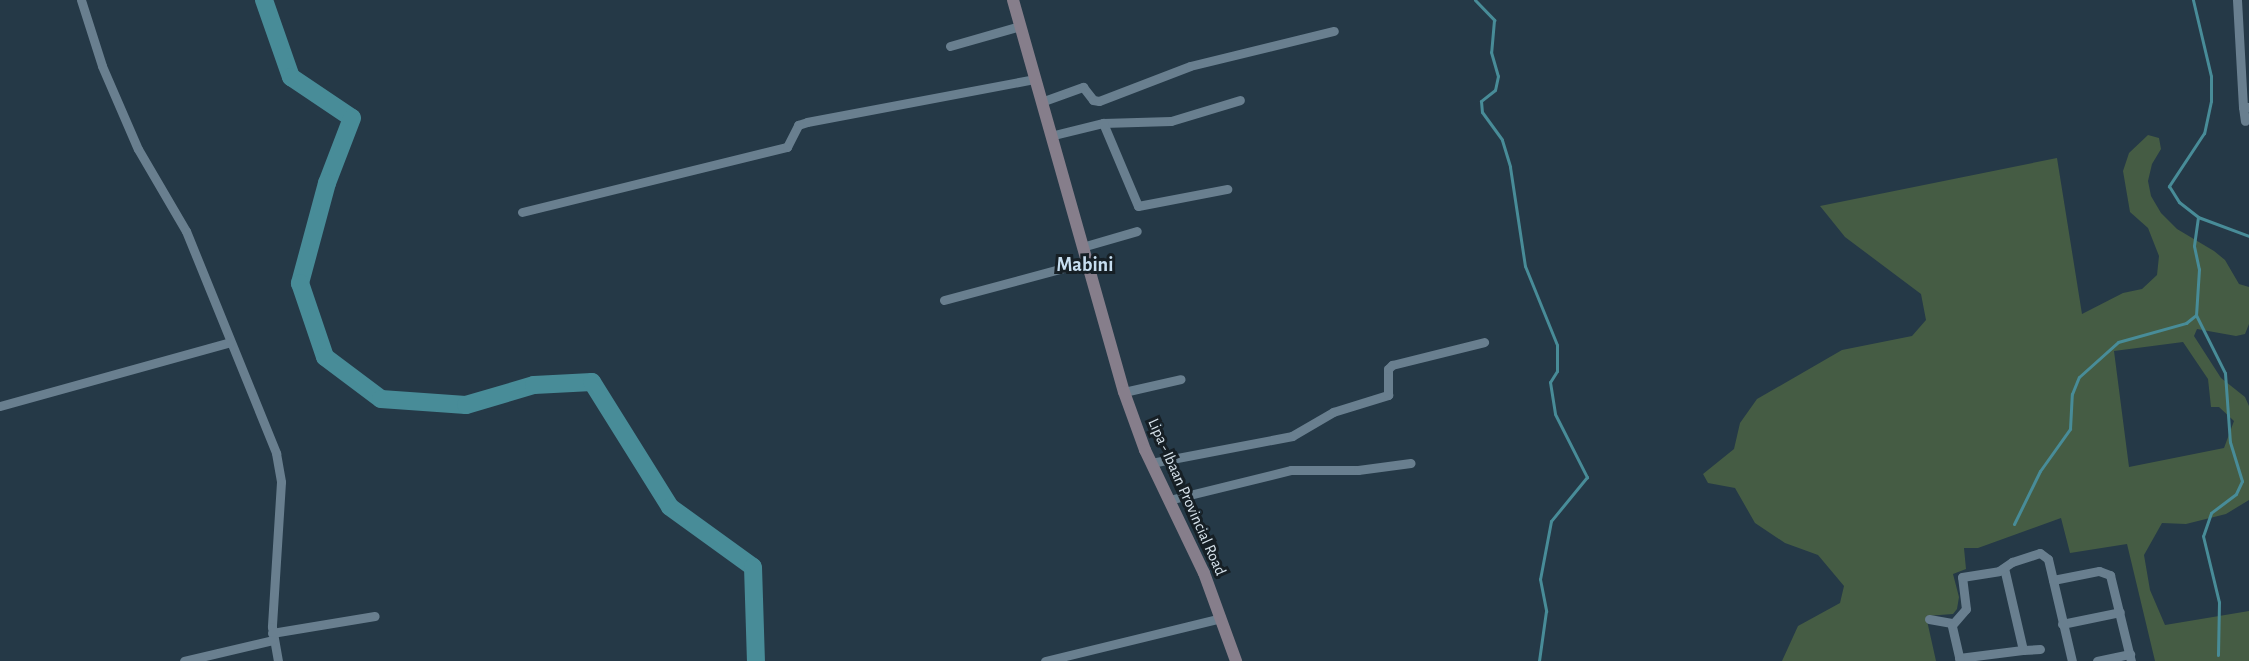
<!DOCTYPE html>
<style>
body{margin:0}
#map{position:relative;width:2249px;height:661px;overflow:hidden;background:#253947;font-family:"Alegreya Sans",sans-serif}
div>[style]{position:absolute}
.green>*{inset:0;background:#455c44}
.stream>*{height:3px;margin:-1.5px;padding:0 1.5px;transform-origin:1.5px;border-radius:1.5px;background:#488c98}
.river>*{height:18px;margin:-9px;padding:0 9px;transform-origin:9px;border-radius:9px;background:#488c98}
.street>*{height:9px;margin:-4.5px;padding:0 4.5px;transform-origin:4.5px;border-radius:4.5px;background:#697f8f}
.secondary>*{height:12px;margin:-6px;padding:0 6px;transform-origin:6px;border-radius:6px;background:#867e8b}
span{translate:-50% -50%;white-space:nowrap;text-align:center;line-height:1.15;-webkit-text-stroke:6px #161f25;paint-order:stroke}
.street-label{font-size:16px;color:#d8e4ed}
.quarter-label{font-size:20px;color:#c7def0;font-weight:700}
</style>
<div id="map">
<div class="green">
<i style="clip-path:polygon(evenodd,2148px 135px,2159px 138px,2161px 149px,2152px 164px,2148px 181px,2151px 196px,2161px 213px,2177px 229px,2214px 251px,2225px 260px,2239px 284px,2249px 287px,2249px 324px,2245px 334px,2236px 336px,2197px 329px,2194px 336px,2221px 378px,2245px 397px,2249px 406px,2249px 500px,2226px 514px,2186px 524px,2162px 523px,2144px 555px,2150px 590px,2165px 625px,2249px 611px,2249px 661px,2155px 661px,2127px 544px,2070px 553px,2061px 518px,1978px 548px,1964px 548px,1966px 569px,1953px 574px,1959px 597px,1957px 609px,1953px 614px,1926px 616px,1936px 661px,1782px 661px,1798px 626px,1840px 603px,1844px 586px,1818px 555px,1785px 543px,1755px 523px,1735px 488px,1708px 483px,1703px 474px,1734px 449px,1740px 423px,1757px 399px,1842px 350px,1912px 336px,1926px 320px,1921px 294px,1845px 237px,1820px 206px,2057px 158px,2082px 314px,2123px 293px,2142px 289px,2157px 275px,2159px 256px,2148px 228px,2130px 212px,2123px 171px,2129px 153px,2148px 135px,2183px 342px,2208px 379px,2211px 407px,2219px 407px,2234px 421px,2224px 448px,2129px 467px,2114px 351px,2183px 342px)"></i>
</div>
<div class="stream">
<i style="left:1475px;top:0;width:28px;rotate:46deg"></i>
<i style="left:1494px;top:20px;width:32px;rotate:95deg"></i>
<i style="left:1491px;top:52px;width:25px;rotate:74deg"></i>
<i style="left:1498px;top:76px;width:14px;rotate:102deg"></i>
<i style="left:1495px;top:90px;width:18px;rotate:142deg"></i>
<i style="left:1481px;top:101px;width:11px;rotate:85deg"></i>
<i style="left:1482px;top:112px;width:34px;rotate:54deg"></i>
<i style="left:1502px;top:140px;width:28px;rotate:73deg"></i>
<i style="left:1510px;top:167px;width:100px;rotate:81.4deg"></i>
<i style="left:1525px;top:266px;width:85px;rotate:67.9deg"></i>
<i style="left:1557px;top:345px;width:26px;rotate:90deg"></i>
<i style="left:1557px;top:371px;width:13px;rotate:122deg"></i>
<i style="left:1550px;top:382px;width:32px;rotate:81deg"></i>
<i style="left:1555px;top:414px;width:71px;rotate:63.1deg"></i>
<i style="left:1587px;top:477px;width:57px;rotate:129.3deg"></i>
<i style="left:1551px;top:521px;width:59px;rotate:100.7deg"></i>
<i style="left:1540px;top:579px;width:33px;rotate:79deg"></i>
<i style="left:1546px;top:611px;width:50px;rotate:98deg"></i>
<i style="left:2193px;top:0;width:78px;rotate:76.7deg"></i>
<i style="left:2211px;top:76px;width:25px;rotate:90deg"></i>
<i style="left:2211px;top:101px;width:33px;rotate:102deg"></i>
<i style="left:2204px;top:133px;width:64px;rotate:123.4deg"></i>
<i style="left:2169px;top:186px;width:19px;rotate:58deg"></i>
<i style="left:2179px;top:202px;width:24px;rotate:38deg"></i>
<i style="left:2198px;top:217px;width:54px;rotate:20.4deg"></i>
<i style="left:2198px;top:217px;width:29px;rotate:98deg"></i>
<i style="left:2194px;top:246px;width:24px;rotate:78deg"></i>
<i style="left:2199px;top:269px;width:46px;rotate:93.7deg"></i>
<i style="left:2196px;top:315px;width:65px;rotate:63.4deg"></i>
<i style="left:2225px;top:373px;width:69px;rotate:85.9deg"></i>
<i style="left:2230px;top:442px;width:41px;rotate:72.9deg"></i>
<i style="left:2242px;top:481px;width:14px;rotate:115deg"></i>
<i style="left:2236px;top:494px;width:31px;rotate:143deg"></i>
<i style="left:2211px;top:513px;width:24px;rotate:109deg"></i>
<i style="left:2203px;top:536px;width:68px;rotate:76.4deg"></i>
<i style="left:2219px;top:602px;width:53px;rotate:91.1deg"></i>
<i style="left:2014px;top:524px;width:59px;rotate:-63.9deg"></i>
<i style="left:2040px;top:471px;width:52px;rotate:-54.5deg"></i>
<i style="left:2070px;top:429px;width:35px;rotate:-87deg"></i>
<i style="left:2072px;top:394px;width:18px;rotate:-68deg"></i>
<i style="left:2079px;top:377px;width:52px;rotate:-41.9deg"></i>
<i style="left:2118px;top:342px;width:71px;rotate:-15.6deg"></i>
<i style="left:2186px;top:323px;width:13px;rotate:-39deg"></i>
</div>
<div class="river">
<i style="left:264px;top:0;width:82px;rotate:70.7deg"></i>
<i style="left:291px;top:77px;width:73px;rotate:33.9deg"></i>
<i style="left:352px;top:118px;width:70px;rotate:111deg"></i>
<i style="left:327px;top:183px;width:104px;rotate:105.1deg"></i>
<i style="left:300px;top:283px;width:78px;rotate:71.3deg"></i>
<i style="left:325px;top:357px;width:70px;rotate:36.9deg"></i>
<i style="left:381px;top:399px;width:85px;rotate:4deg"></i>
<i style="left:466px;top:405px;width:71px;rotate:-16.4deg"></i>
<i style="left:534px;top:385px;width:58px;rotate:-3deg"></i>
<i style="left:592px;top:382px;width:147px;rotate:58deg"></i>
<i style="left:670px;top:507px;width:102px;rotate:35.9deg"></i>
<i style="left:753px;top:567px;width:94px;rotate:88.2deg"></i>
</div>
<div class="street">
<i style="left:81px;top:0;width:69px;rotate:72.3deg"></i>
<i style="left:102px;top:66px;width:90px;rotate:66.6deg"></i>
<i style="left:138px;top:149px;width:95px;rotate:59.7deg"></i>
<i style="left:186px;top:231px;width:240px;rotate:67.9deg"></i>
<i style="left:276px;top:453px;width:29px;rotate:80deg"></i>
<i style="left:281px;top:482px;width:145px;rotate:93.6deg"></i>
<i style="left:272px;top:627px;width:35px;rotate:80deg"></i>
<i style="left:2237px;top:0;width:107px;rotate:86.8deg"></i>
<i style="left:2243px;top:107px;width:6px"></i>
<i style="left:950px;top:46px;width:73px;rotate:-15.9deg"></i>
<i style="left:1041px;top:102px;width:45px;rotate:-19.7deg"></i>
<i style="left:1083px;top:87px;width:16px;rotate:52deg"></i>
<i style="left:1093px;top:100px;width:6px;rotate:9deg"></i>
<i style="left:1099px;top:101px;width:97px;rotate:-21deg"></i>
<i style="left:1190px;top:66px;width:148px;rotate:-13.7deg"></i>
<i style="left:2243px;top:107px;width:14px;rotate:82deg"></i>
<i style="left:1103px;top:123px;width:68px;rotate:-1.7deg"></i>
<i style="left:1171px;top:121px;width:72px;rotate:-16.9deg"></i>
<i style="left:1050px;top:136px;width:55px;rotate:-13.8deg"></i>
<i style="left:1103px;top:123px;width:90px;rotate:67.1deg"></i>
<i style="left:1138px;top:206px;width:91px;rotate:-10.8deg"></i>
<i style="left:522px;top:212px;width:273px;rotate:-13.8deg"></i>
<i style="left:787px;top:147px;width:25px;rotate:-63deg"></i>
<i style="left:798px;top:125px;width:9px;rotate:-18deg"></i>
<i style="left:807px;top:122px;width:231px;rotate:-10.7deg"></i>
<i style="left:1082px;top:247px;width:57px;rotate:-16.2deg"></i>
<i style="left:944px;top:300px;width:147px;rotate:-15deg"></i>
<i style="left:1124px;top:392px;width:58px;rotate:-12.8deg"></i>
<i style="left:0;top:406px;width:239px;rotate:-15.5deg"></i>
<i style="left:1151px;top:463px;width:144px;rotate:-10.8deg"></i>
<i style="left:1292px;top:436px;width:48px;rotate:-30.3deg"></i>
<i style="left:1333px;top:412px;width:58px;rotate:-17.2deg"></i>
<i style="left:1388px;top:395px;width:26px;rotate:-90deg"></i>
<i style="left:1388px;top:369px;width:6px;rotate:-45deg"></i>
<i style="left:1392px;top:365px;width:95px;rotate:-14deg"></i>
<i style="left:1169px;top:500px;width:126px;rotate:-13.8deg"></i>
<i style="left:1291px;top:470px;width:67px"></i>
<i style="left:1358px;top:470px;width:53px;rotate:-7.5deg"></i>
<i style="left:2053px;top:580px;width:47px;rotate:-11.1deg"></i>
<i style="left:2099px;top:571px;width:12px;rotate:20deg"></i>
<i style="left:2110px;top:575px;width:89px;rotate:76.3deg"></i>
<i style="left:1929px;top:619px;width:23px;rotate:10deg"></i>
<i style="left:2062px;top:624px;width:59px;rotate:-11.7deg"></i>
<i style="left:272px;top:633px;width:104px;rotate:-9.4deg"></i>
<i style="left:2023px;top:650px;width:17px;rotate:-3deg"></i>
<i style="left:1959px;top:658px;width:64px;rotate:-7.1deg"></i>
<i style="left:2023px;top:650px;width:84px;rotate:-103deg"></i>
<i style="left:184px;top:661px;width:91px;rotate:-13.3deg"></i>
<i style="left:1045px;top:661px;width:181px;rotate:-13.7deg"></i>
<i style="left:1960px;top:661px;width:37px;rotate:-103deg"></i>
<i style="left:1952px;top:625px;width:21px;rotate:-49deg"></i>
<i style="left:1966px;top:609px;width:32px;rotate:-97deg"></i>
<i style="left:1962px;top:577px;width:37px;rotate:-9deg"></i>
<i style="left:1999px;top:571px;width:16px;rotate:-35deg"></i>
<i style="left:2012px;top:562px;width:29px;rotate:-18deg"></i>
<i style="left:2040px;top:553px;width:10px;rotate:37deg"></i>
<i style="left:2048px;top:559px;width:105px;rotate:76.8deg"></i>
<i style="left:2097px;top:661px;width:34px;rotate:-12deg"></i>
</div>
<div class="secondary">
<i style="left:1013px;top:0;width:407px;rotate:74.2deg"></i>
<i style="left:1124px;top:392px;width:62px;rotate:70.1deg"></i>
<i style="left:1145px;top:450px;width:136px;rotate:64.4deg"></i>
<i style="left:1204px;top:573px;width:94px;rotate:70deg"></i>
</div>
<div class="street-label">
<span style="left:1187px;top:497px;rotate:66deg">Lipa - Ibaan Provincial Road</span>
</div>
<div class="quarter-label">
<span style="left:1085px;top:265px">Mabini</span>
</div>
</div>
